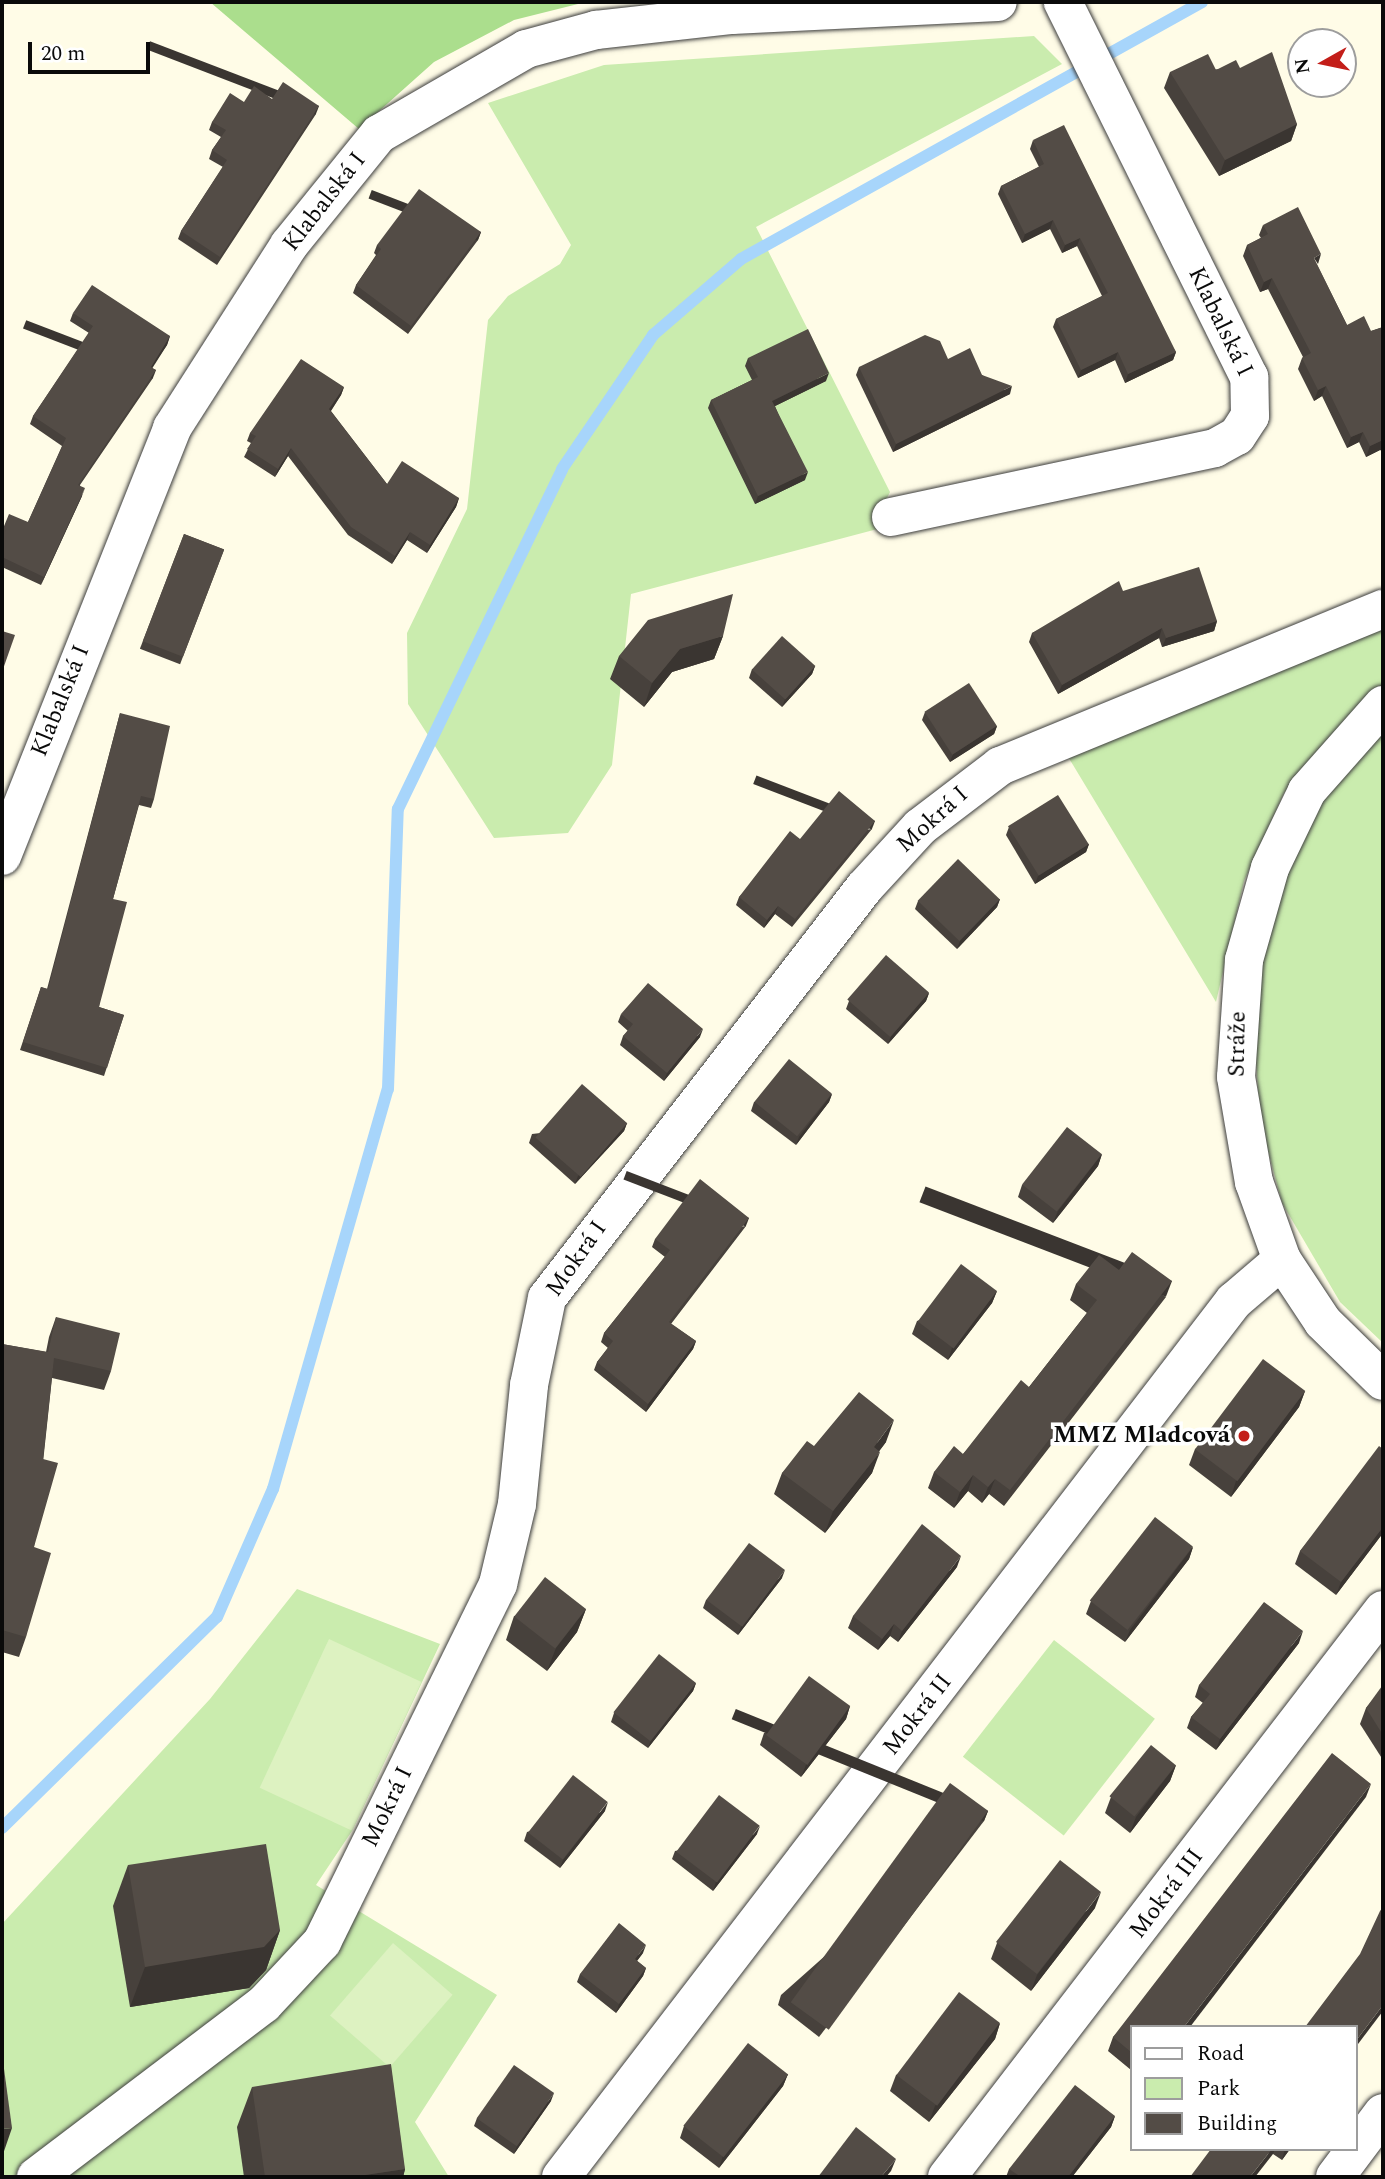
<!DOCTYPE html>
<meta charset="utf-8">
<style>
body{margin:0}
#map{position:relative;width:1385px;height:2179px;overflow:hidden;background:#fffce7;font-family:Spectral,serif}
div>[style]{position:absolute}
.green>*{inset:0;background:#caecae;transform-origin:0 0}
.forest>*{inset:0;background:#abde8d}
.pitch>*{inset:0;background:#ddf2c1;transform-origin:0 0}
.stream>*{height:12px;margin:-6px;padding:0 6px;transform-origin:6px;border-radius:6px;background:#a7d5fb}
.roads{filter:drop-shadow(0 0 2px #3d3d3d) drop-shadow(0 0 2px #3d3d3d)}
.street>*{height:38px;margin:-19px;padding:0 19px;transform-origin:19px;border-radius:19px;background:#fff}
.wall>*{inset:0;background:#47413c;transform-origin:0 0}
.shaded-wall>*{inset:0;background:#3a3531;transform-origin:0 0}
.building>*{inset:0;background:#534c46;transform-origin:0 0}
.dots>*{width:19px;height:19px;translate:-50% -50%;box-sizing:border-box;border:4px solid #fff;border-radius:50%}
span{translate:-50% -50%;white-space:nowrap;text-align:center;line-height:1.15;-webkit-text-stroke:7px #fff;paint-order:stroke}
.street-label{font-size:24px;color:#0a0a0a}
.poi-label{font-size:24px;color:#0a0a0a;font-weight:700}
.right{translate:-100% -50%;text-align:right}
.frame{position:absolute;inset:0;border:4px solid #0a0a0a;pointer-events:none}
.legend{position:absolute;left:1130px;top:2025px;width:228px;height:126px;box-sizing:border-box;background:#fff;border:2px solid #9d9d9d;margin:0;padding:9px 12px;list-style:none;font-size:21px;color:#0a0a0a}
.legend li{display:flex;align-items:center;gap:14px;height:35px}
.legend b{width:35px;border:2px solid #9d9d9d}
.north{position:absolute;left:1287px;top:28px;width:70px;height:70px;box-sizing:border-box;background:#fff;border:2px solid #9d9d9d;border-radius:50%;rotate:261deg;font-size:19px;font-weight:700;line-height:28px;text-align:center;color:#0a0a0a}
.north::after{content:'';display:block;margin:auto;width:24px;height:32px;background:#c31e19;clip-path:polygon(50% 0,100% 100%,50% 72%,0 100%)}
.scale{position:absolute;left:28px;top:42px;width:122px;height:32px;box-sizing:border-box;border:4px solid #0a0a0a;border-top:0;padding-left:9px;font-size:21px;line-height:24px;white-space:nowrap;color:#0a0a0a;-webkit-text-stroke:5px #fff;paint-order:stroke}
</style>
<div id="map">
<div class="green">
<i style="clip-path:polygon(1034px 36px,1062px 64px,756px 227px,890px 492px,883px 506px,885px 527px,631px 594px,612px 765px,568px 833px,494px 838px,408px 704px,407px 633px,467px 509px,488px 320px,508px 296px,560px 264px,571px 245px,488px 103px,604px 65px)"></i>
<i style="clip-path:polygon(1383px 622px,1383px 688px,1284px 793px,1244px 881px,1216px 1002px,1067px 755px)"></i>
<i style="clip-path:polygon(1383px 724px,1383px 1343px,1340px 1302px,1282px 1203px,1260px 1121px,1254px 1028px,1265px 940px,1291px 858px,1329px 790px)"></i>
<i style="clip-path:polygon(297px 1589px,440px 1644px,352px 1831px,316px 1885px,497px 1995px,415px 2122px,449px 2177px,2px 2177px,2px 1924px,210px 1699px)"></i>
<i style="left:1054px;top:1640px;width:128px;height:148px;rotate:38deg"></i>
</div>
<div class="forest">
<i style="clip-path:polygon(210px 2px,586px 2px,514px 20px,434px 62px,359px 129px)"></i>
</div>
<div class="pitch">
<i style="left:329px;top:1639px;width:102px;height:164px;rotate:25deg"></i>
<i style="left:393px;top:1943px;width:79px;height:96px;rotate:41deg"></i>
</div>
<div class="stream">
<i style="left:2px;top:1828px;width:301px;rotate:-44.5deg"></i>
<i style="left:217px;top:1617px;width:140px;rotate:-66.4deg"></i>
<i style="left:273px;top:1489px;width:416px;rotate:-74deg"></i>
<i style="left:388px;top:1089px;width:280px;rotate:-88deg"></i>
<i style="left:398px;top:809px;width:377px;rotate:-64.2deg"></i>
<i style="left:562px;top:469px;width:162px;rotate:-55.8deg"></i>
<i style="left:653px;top:335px;width:116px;rotate:-40.8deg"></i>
<i style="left:741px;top:259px;width:528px;rotate:-29.14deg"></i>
</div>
<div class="roads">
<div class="street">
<i style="left:891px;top:517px;width:331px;rotate:-12deg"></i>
<i style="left:1215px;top:448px;width:25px;rotate:-29deg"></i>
<i style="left:1237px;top:436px;width:24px;rotate:-57deg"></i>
<i style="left:1250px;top:416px;width:39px;rotate:-91deg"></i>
<i style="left:1249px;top:377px;width:419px;rotate:-116.4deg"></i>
<i style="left:1383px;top:705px;width:115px;rotate:131.5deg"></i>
<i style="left:1307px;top:791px;width:85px;rotate:115.7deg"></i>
<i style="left:1270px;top:868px;width:96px;rotate:105.8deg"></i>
<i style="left:1244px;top:960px;width:117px;rotate:93.9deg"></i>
<i style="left:1236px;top:1077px;width:107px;rotate:80.3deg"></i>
<i style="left:1254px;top:1182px;width:83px;rotate:70.3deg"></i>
<i style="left:1282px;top:1260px;width:74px;rotate:56.5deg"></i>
<i style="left:1323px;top:1322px;width:84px;rotate:44.5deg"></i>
<i style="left:2px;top:856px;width:461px;rotate:-68.3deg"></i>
<i style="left:172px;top:428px;width:217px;rotate:-57.4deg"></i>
<i style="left:289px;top:245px;width:143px;rotate:-51deg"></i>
<i style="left:379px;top:134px;width:170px;rotate:-30deg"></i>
<i style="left:526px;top:49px;width:73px;rotate:-15.2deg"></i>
<i style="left:596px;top:30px;width:137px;rotate:-6.3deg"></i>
<i style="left:732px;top:15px;width:266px;rotate:-2.8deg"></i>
<i style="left:36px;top:2177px;width:286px;rotate:-37.2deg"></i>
<i style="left:264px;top:2004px;width:85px;rotate:-46.9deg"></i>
<i style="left:322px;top:1942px;width:399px;rotate:-63.8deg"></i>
<i style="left:498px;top:1584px;width:82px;rotate:-76.6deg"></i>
<i style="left:517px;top:1504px;width:120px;rotate:-84.2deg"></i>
<i style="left:529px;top:1385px;width:89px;rotate:-78.3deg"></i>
<i style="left:547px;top:1298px;width:518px;rotate:-52.29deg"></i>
<i style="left:864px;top:888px;width:83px;rotate:-47.4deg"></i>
<i style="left:920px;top:827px;width:101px;rotate:-37.3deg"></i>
<i style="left:1000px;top:766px;width:414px;rotate:-22.3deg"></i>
<i style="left:561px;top:2177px;width:1105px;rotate:-52.47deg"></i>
<i style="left:1234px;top:1301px;width:63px;rotate:-40.5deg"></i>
<i style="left:947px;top:2177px;width:715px;rotate:-52.44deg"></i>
<i style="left:1335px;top:2177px;width:80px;rotate:-53.1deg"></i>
</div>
</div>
<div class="wall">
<i style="clip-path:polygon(1240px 68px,1297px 124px,1291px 141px,1219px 176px,1164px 88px,1170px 72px)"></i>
<i style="clip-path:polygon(272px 99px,316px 114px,217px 265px,178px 239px,181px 231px,223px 167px,209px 159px,212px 150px,221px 137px,209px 130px,212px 122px,244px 102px)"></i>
<i style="clip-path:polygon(1033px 140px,1176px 352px,1173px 360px,1125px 383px,1115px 360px,1078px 378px,1053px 327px,1056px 319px,1102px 296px,1077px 246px,1062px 253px,1050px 229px,1022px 243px,998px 194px,1001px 186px,1039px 167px,1030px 149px)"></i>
<i style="clip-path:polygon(1263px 225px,1317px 265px,1347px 325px,1371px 331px,1383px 327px,1383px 451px,1380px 450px,1366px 457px,1359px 442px,1347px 448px,1322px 396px,1314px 401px,1298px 369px,1302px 358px,1303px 357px,1268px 289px,1260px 292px,1243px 256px,1247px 245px,1261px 238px,1259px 235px)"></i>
<i style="clip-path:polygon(481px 232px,478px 240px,408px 334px,353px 293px,356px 285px,376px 255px,374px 253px,377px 245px)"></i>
<i style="clip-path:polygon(73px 313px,170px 336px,167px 345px,152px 367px,153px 378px,80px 485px,82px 496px,41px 585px,2px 567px,2px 531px,28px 522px,62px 446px,30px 424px,33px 416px,89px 333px,70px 321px)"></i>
<i style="clip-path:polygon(748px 358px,826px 381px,775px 406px,805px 480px,755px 504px,708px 408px,711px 400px,752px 380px,745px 366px)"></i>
<i style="clip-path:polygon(948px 359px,982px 375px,1010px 394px,893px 452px,856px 375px,859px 367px)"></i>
<i style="clip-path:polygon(344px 387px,341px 395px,331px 411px,387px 484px,459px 498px,456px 507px,427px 553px,407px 540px,392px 564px,348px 535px,288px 456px,275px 477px,244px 457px,251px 443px,247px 441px,250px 433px)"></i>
<i style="left:184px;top:534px;width:43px;height:123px;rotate:21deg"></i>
<i style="clip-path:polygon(1123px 591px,1217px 621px,1214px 631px,1162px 647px,1159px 638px,1058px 694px,1029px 642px,1032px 633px)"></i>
<i style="clip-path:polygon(723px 636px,714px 659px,672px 672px,644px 707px,610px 679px,619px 656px)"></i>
<i style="clip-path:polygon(815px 666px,812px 674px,782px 707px,749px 678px,752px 669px)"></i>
<i style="clip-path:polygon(925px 712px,997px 726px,994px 734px,950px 762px,922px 720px)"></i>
<i style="clip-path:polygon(120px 713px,154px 799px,151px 808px,139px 805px,113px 899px,99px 1007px,124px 1015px,104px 1076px,20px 1050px,41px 987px,47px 989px)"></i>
<i style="clip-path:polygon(1009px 827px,1089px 844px,1086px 852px,1035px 884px,1006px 835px)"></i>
<i style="clip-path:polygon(872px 829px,792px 927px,775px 914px,764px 928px,736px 905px,739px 897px,800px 839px)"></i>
<i style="clip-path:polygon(1000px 899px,997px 907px,957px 949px,915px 909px,918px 901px)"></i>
<i style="clip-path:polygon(929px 993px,926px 1001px,888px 1044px,846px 1009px,849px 1001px)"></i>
<i style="clip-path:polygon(621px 1014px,700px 1037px,664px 1081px,620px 1045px,623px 1036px,628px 1031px,618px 1022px)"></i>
<i style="clip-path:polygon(832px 1094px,829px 1102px,796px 1145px,751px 1111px,754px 1102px)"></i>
<i style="clip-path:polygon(627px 1123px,624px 1131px,575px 1184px,529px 1143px,532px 1134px)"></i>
<i style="clip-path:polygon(1102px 1154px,1098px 1166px,1053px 1223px,1018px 1197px,1022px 1185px)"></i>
<i style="clip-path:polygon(746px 1226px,671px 1324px,696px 1341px,693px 1349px,646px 1412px,594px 1370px,597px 1362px,608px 1348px,601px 1342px,604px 1333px,665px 1257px,652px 1247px,655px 1239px)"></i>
<i style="clip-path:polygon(1119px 1270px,1166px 1297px,1004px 1506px,989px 1494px,982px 1503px,968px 1491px,954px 1508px,928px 1488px,934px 1472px,963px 1454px,1029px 1387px,1087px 1313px,1070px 1300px,1076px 1284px)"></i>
<i style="clip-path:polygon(997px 1291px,992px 1303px,948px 1360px,912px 1334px,917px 1321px)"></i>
<i style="clip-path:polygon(56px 1317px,111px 1371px,104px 1390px,52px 1378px,34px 1547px,26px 1637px,19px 1657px,2px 1652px,2px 1344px,46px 1352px,49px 1337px)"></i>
<i style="clip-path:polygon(1305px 1391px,1299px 1407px,1231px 1497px,1189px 1465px,1195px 1449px)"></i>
<i style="clip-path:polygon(886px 1442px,879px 1451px,872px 1473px,825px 1533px,774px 1494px,782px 1473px,814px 1446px)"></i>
<i style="clip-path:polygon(1383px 1449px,1383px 1533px,1336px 1595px,1295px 1564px,1300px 1551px)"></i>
<i style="clip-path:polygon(1193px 1547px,1189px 1559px,1125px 1642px,1086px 1614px,1091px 1601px)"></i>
<i style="clip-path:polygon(957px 1567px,898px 1642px,890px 1636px,878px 1650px,848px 1628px,853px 1616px)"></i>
<i style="clip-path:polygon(782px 1578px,738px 1635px,703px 1608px,706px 1600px)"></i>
<i style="clip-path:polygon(586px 1609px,577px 1632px,547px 1671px,506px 1640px,514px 1616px)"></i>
<i style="clip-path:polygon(1299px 1643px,1216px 1750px,1187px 1728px,1191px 1717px,1203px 1703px,1195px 1697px,1199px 1685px)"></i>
<i style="clip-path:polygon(696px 1683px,693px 1691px,648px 1748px,611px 1722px,614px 1713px)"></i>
<i style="clip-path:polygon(1383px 1688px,1383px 1760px,1360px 1724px,1366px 1708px)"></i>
<i style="clip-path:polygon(850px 1706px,846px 1719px,801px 1777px,760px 1745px,764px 1733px)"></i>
<i style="clip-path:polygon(1176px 1765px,1170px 1781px,1130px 1833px,1105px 1813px,1111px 1797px)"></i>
<i style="clip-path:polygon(1366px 1797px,1131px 2027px,1131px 2070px,1108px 2051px,1113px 2037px)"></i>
<i style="clip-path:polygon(605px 1811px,560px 1868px,524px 1841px,527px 1832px)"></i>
<i style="clip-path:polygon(988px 1811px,984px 1821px,819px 2037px,778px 2005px,781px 1995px)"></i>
<i style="clip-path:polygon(757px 1834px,713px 1891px,672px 1859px,675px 1851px)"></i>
<i style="clip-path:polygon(128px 1865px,280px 1930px,266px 1970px,249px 1988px,130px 2007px,113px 1906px)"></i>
<i style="clip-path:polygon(1095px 1908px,1031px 1991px,991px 1959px,997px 1943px)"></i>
<i style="clip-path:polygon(643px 1953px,637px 1961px,646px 1968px,643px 1976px,616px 2013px,577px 1982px,580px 1974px)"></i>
<i style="clip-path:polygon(1000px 2023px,995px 2039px,929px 2122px,890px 2091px,896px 2075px)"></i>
<i style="clip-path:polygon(788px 2074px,783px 2086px,719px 2168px,680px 2138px,684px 2126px)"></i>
<i style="clip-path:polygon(252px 2087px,405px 2169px,403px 2177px,244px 2177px,237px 2127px)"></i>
<i style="clip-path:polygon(551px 2101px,514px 2154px,474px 2126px,477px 2118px)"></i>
<i style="clip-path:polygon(1115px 2116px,1111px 2127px,1072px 2177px,1006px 2177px,1009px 2169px)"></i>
<i style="clip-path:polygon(1211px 2149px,1290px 2149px,1282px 2160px,1273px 2154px)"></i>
</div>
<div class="shaded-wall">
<i style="left:319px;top:106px;width:9px;height:181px;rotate:111deg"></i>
<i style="clip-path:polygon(1297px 124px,1291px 141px,1219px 176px,1225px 160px)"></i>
<i style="clip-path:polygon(1053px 220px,1050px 229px,1022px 243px,1025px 234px)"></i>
<i style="left:481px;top:232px;width:9px;height:117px;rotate:111deg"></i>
<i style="clip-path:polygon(1080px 238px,1077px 246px,1062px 253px,1065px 245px)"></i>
<i style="clip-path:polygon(1321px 254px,1318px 264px,1314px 258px)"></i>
<i style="clip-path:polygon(1272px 278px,1268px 289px,1260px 292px,1264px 282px)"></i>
<i style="clip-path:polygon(170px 336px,167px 345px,148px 375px,151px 367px)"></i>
<i style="clip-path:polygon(1118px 352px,1115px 360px,1078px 378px,1081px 370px)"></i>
<i style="clip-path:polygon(1176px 352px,1173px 360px,1125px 383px,1128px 374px)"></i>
<i style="left:156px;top:370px;width:9px;height:139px;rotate:111deg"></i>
<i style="clip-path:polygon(829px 373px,826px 381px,769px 409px,772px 401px)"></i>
<i style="clip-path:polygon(1012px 386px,1010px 394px,893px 452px,896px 444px)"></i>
<i style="clip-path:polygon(1326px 386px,1322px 396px,1314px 401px,1318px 390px)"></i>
<i style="clip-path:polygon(344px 387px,341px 395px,326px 418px,329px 409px)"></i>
<i style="clip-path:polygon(1363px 432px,1359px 442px,1347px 448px,1351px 437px)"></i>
<i style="clip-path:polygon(1383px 440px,1383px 451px,1380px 450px,1366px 457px,1370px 446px)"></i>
<i style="clip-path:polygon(291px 448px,288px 456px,275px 477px,278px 469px)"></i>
<i style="clip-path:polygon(808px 472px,805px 480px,755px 504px,758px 496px)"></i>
<i style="clip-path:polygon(85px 488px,82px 496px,41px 585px,44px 577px)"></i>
<i style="clip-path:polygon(459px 498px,456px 507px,427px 553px,430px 545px)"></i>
<i style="clip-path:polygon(410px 532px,407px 540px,392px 564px,395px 556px)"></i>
<i style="clip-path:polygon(1217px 621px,1214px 631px,1162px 647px,1166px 638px)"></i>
<i style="clip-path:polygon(1162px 628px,1159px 638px,1058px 694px,1062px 685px)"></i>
<i style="clip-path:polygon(723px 636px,714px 659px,672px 672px,644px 707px,652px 683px,680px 649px)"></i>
<i style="clip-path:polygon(815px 666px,812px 674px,782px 707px,785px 699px)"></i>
<i style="clip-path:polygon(997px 726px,994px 734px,950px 762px,953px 754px)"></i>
<i style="left:875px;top:821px;width:9px;height:127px;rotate:111deg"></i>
<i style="clip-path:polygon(1089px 844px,1086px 852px,1035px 884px,1038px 876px)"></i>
<i style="clip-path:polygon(1000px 899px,997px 907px,957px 949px,960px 941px)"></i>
<i style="clip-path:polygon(778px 906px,775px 914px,764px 928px,767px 920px)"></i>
<i style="clip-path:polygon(929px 993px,926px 1001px,888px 1044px,891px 1036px)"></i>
<i style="clip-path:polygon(703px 1029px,700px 1037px,664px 1081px,667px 1073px)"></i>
<i style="clip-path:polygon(832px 1094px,829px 1102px,796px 1145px,799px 1137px)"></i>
<i style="clip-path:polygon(627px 1123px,624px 1131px,575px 1184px,578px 1176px)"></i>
<i style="clip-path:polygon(1102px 1154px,1098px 1166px,1053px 1223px,1058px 1211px)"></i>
<i style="left:749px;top:1218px;width:9px;height:131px;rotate:111deg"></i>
<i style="left:1172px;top:1281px;width:17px;height:264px;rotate:111deg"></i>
<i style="clip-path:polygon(997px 1291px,992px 1303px,948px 1360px,952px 1348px)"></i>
<i style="clip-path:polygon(696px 1341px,693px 1349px,646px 1412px,648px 1404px)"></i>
<i style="clip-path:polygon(1305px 1391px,1299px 1407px,1231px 1497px,1236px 1481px)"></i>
<i style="clip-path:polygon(894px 1420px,886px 1442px,866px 1469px,874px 1447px)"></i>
<i style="clip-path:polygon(880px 1452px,872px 1473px,825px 1533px,833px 1511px)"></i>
<i style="clip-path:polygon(973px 1475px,968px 1491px,954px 1508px,960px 1492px)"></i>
<i style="clip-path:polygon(995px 1479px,989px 1494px,982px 1503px,988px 1487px)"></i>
<i style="clip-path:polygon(1383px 1527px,1383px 1533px,1336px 1595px,1341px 1582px)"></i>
<i style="clip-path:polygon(1193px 1547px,1189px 1559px,1125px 1642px,1130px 1630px)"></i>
<i style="clip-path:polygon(961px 1556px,957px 1567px,898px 1642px,902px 1631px)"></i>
<i style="clip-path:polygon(785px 1570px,782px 1578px,738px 1635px,741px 1627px)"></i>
<i style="clip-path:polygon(586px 1609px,577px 1632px,547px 1671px,556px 1648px)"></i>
<i style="clip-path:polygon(894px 1624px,890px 1636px,878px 1650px,882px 1639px)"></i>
<i style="clip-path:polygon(1303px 1631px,1299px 1643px,1216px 1750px,1220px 1739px)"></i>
<i style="clip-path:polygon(696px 1683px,693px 1691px,648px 1748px,651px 1740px)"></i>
<i style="clip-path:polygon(850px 1706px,846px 1719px,801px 1777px,806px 1765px)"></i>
<i style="clip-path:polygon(1176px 1765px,1170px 1781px,1130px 1833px,1136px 1817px)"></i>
<i style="clip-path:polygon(1371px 1784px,1366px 1797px,1190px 2027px,1184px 2027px)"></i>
<i style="clip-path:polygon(608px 1802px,605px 1811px,560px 1868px,563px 1860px)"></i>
<i style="left:988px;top:1811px;width:11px;height:272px;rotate:112deg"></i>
<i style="clip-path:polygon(760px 1826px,757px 1834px,713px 1891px,716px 1882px)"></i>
<i style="clip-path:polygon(1101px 1892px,1095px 1908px,1031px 1991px,1037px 1975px)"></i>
<i style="clip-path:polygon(280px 1930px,266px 1970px,249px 1988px,130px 2007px,145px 1967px)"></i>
<i style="clip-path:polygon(646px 1945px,643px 1953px,632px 1967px,635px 1959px)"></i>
<i style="clip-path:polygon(646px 1968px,643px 1976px,616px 2013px,619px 2004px)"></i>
<i style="clip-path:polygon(1383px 2005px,1383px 2011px,1355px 2048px,1355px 2042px)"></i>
<i style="clip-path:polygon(1000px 2023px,995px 2039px,929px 2122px,935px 2106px)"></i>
<i style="clip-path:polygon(788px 2074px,783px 2086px,719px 2168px,723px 2156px)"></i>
<i style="clip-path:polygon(554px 2093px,551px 2101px,514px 2154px,517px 2146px)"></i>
<i style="clip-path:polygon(1115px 2116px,1111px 2127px,1072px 2177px,1068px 2177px)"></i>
<i style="clip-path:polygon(12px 2128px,2px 2157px,2px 2129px)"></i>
<i style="clip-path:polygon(1272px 2149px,1275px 2149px,1273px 2154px,1255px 2177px,1250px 2177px)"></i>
<i style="clip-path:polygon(1285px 2149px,1290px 2149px,1282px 2160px)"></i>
<i style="clip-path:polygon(896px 2159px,891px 2171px,886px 2177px,881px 2177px)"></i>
<i style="clip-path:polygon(405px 2169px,403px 2177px,352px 2177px)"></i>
</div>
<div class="building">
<i style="clip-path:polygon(1272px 52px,1297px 124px,1225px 160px,1170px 72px,1208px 54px,1216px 70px,1236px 60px,1240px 68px)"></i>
<i style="clip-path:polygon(283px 82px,319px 106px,220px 257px,181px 231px,227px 160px,212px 150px,226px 130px,212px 122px,230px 93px,244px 102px,254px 86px,272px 99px)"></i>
<i style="clip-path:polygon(1064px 125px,1176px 352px,1128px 374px,1118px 352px,1081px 370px,1056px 319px,1108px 293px,1080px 238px,1065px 245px,1053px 220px,1025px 234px,1001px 186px,1044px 164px,1033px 140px)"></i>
<i style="clip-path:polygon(419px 189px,481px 232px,411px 326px,356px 285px,381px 249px,377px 245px)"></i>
<i style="clip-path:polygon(1298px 207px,1321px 254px,1314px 258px,1347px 325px,1364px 316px,1371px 331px,1383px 327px,1383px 440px,1370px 446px,1363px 432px,1351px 437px,1326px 386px,1318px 390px,1302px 358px,1311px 353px,1272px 278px,1264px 282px,1247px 245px,1268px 234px,1263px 225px)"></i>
<i style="clip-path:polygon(92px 285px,170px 336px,151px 367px,156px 370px,78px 485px,85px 488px,44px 577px,2px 557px,2px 531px,9px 514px,28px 522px,66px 438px,33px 416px,93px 326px,73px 313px)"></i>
<i style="clip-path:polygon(808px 329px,829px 373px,772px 401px,808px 472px,758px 496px,711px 400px,758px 377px,748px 358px)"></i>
<i style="clip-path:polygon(925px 335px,940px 341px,948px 359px,970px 348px,982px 375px,1012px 386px,896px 444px,859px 367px)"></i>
<i style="clip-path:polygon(301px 359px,344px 387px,329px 409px,387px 484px,402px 461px,459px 498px,430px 545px,410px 532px,395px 556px,351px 527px,291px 448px,278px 469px,247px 449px,256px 436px,250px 433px)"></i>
<i style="left:184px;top:534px;width:43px;height:115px;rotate:21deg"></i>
<i style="clip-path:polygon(1199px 567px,1217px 621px,1166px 638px,1162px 628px,1062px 685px,1032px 633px,1119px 581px,1123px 591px)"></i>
<i style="clip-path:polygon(733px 594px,723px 636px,680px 649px,652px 683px,619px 656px,648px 620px)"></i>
<i style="clip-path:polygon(2px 631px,15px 635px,2px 672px)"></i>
<i style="left:782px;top:636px;width:45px;height:45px;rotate:42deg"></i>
<i style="left:969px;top:683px;width:51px;height:53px;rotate:57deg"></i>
<i style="clip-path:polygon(120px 713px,170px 726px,154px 799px,141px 796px,113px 899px,127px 902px,99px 1007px,124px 1015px,107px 1068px,23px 1042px,41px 987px,48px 989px)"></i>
<i style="clip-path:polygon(839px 791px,875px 821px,795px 919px,778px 906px,767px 920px,739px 897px,790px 831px,800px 839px)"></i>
<i style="left:1058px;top:795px;width:58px;height:59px;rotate:58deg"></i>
<i style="left:958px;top:859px;width:58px;height:58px;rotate:44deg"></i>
<i style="left:886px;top:955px;width:57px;height:59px;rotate:41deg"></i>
<i style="clip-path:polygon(648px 983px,703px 1029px,667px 1073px,623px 1036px,633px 1024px,621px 1014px)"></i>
<i style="left:789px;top:1059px;width:55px;height:55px;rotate:39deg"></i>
<i style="left:582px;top:1084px;width:60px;height:71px;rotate:41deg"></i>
<i style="left:1067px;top:1127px;width:44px;height:73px;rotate:38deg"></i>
<i style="clip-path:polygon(700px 1179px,749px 1218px,669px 1322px,696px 1341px,648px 1404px,597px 1362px,613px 1341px,604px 1333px,670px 1250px,655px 1239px)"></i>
<i style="clip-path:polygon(1132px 1252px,1172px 1281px,1010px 1490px,995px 1479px,988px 1487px,973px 1475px,960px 1492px,934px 1472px,954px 1446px,963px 1454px,1021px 1380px,1029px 1387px,1097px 1300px,1076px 1284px,1099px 1255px,1119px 1270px)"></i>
<i style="left:961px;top:1264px;width:45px;height:72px;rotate:37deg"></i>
<i style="clip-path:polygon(56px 1317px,120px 1333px,111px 1371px,54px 1358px,43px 1459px,58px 1463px,34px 1547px,51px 1553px,26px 1637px,2px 1630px,2px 1344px,48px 1352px)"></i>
<i style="left:1263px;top:1359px;width:53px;height:113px;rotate:37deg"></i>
<i style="clip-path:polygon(859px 1392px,894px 1420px,874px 1447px,880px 1452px,833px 1511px,782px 1473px,807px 1441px,814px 1446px)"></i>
<i style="clip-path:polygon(1379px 1446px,1383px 1449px,1383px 1527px,1341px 1582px,1300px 1551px)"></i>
<i style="left:1155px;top:1517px;width:48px;height:106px;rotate:38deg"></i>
<i style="clip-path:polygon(922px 1524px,961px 1556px,902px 1631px,894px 1624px,882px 1639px,853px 1616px)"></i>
<i style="left:749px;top:1543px;width:45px;height:71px;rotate:37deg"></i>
<i style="left:545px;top:1577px;width:52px;height:50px;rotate:38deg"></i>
<i style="clip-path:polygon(1264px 1602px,1303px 1631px,1220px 1739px,1191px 1717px,1210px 1694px,1199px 1685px)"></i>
<i style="left:659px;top:1654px;width:47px;height:74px;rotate:38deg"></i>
<i style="left:809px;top:1676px;width:51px;height:73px;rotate:36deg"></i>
<i style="clip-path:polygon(1382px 1686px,1383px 1688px,1383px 1735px,1366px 1708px)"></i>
<i style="left:1151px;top:1745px;width:32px;height:66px;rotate:39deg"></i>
<i style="clip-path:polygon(1332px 1753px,1371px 1784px,1184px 2027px,1131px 2027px,1131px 2052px,1113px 2037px)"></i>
<i style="left:573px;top:1775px;width:44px;height:73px;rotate:38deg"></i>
<i style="left:950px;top:1783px;width:47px;height:271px;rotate:36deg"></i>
<i style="left:719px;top:1795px;width:51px;height:71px;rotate:37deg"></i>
<i style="clip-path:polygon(266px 1844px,280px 1930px,264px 1947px,145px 1967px,128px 1865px)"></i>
<i style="left:1060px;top:1860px;width:52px;height:104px;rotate:38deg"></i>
<i style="clip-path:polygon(1383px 1907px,1383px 2005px,1355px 2042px,1355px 2027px,1305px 2027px,1360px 1954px,1380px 1911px)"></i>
<i style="clip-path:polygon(619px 1923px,646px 1945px,635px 1959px,646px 1968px,619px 2004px,580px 1974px)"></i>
<i style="left:959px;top:1992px;width:51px;height:104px;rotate:37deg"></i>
<i style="left:748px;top:2043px;width:51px;height:105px;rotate:38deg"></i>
<i style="clip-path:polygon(2px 2054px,12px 2128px,2px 2129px)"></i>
<i style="clip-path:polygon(391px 2064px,405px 2169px,352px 2177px,265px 2177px,252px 2087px)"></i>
<i style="left:514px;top:2065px;width:49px;height:65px;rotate:35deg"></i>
<i style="clip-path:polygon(1075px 2085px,1115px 2116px,1068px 2177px,1021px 2177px,1009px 2169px)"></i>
<i style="clip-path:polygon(856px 2127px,896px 2159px,881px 2177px,818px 2177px)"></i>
<i style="clip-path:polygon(1211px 2149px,1272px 2149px,1250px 2177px,1190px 2177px)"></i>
</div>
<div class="dots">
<i style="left:1244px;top:1436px;background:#c31e19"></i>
</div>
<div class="street-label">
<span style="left:325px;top:202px;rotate:-52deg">Klabalská I</span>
<span style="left:1220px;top:322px;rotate:64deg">Klabalská I</span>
<span style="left:61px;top:701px;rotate:-68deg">Klabalská I</span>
<span style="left:933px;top:820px;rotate:-42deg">Mokrá I</span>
<span style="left:1238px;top:1044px;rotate:-89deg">Stráže</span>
<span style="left:577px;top:1259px;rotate:-55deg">Mokrá I</span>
<span style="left:918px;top:1715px;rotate:-52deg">Mokrá II</span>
<span style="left:388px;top:1807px;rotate:-64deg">Mokrá I</span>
<span style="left:1167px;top:1894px;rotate:-53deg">Mokrá III</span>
</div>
<div class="poi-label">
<span class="right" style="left:1230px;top:1436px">MMZ Mladcová</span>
</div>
<div class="frame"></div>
<ul class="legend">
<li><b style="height:9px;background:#fff"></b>Road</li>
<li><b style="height:19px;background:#caecae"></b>Park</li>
<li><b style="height:19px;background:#534c46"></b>Building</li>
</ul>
<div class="north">N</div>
<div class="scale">20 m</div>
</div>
